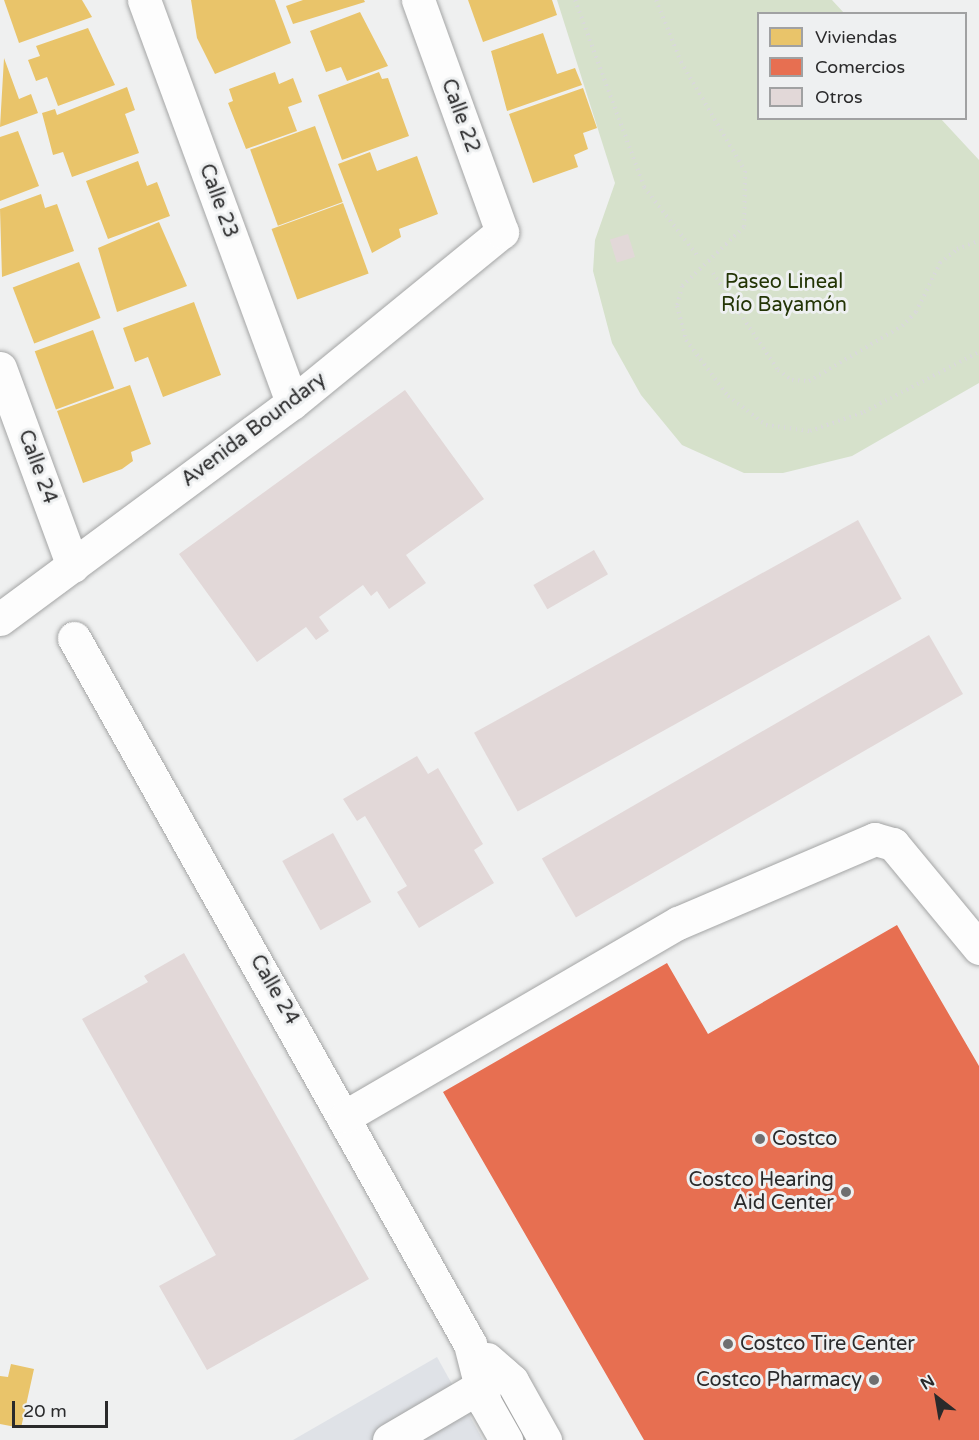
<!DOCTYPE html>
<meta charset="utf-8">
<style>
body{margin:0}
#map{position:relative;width:979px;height:1440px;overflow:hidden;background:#eff0f0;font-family:"Varela Round",sans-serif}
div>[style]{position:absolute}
.built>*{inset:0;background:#dfe2e7}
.green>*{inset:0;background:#d6e1cb}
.homes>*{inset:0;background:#e9c46a;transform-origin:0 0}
.shops>*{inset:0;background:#e76f51}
.building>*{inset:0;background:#e2d8d8;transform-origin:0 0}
.path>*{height:4px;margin-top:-2px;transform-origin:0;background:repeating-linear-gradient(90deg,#d9d9da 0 1.5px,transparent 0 6px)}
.roads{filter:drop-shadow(0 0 2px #a4a5a5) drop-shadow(0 0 2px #a4a5a5)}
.minor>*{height:33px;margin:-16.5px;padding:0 16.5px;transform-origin:16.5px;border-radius:16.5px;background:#fdfdfd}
.dots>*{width:16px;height:16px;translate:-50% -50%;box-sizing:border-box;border:3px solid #eef0f1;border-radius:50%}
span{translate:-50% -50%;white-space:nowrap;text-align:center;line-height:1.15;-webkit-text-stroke:6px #eef0f1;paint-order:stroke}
.street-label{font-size:20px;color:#2a2a2b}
.park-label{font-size:20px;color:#233405}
.poi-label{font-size:20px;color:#2a2a2b}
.left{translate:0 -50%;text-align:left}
.right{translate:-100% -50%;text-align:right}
.legend{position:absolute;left:757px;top:12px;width:210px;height:108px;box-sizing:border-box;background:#eef0f1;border:2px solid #a0a1a2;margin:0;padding:8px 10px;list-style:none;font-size:18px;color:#2a2a2b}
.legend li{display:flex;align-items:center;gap:12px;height:30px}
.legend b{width:30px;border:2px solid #a0a1a2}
.north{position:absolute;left:907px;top:1368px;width:60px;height:60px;-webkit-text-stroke:4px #eef0f1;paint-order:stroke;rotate:329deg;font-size:16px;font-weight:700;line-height:24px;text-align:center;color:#2a2a2b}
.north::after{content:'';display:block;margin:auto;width:21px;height:27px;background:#2a2a2b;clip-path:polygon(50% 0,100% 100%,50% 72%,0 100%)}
.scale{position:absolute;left:12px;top:1401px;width:96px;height:27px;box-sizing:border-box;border:3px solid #2a2a2b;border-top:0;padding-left:8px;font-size:18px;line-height:21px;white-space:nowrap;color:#2a2a2b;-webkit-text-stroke:4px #eef0f1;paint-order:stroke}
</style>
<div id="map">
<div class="built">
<i style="clip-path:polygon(437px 1357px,483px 1440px,293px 1440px)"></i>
</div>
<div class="green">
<i style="clip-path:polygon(557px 0,832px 0,844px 13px,758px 14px,758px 118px,941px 119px,979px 160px,979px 383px,852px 456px,783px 473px,744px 473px,682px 445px,641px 395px,612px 343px,593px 271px,595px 240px,615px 183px)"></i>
</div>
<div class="homes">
<i style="clip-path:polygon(4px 0,82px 0,92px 17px,19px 43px)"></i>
<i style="clip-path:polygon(191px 0,275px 0,291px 43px,215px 74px,197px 38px)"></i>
<i style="clip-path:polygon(303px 0,364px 0,365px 2px,293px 24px,286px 6px)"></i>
<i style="clip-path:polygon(468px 0,552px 0,557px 15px,483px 42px)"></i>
<i style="clip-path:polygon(360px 12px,388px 66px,347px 81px,341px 67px,326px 72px,310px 31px)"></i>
<i style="clip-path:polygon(88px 28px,115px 85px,58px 106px,47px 77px,36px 81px,28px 60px,40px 56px,36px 46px)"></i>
<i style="clip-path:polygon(543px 33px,557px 74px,575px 68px,582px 85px,507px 111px,491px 51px)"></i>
<i style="clip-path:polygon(4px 58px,19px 99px,31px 94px,38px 113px,0 127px)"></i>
<i style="clip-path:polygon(275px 72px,279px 84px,293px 78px,302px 102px,288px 107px,297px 131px,246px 149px,228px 103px,233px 101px,229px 89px)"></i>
<i style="clip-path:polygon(379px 72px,382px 79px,388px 78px,409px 136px,342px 160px,318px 95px)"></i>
<i style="clip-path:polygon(127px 87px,135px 110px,125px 114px,139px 153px,72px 177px,63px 152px,53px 155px,42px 113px,55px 109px,57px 115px)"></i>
<i style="clip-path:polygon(583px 88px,597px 128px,583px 133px,588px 149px,574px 155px,578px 167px,533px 183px,509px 114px)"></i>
<i style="left:315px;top:126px;width:81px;height:69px;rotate:70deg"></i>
<i style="clip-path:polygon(18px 131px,39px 186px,0 201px,0 137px)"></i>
<i style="clip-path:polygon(370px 152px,377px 171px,417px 156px,438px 214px,399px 229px,401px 237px,372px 253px,338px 164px)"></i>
<i style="clip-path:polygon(138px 161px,147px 186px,157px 182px,170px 216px,108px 239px,86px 181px)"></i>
<i style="clip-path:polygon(41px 194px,45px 208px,57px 204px,74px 251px,2px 277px,0 209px)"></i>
<i style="left:343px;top:203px;width:75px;height:76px;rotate:70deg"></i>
<i style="clip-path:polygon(159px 222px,187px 286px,117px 312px,98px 248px)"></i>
<i style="left:79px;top:262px;width:60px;height:71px;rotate:69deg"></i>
<i style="clip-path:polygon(194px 302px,221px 375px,163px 397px,148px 357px,135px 362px,123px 328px)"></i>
<i style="left:93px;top:330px;width:62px;height:62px;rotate:70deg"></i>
<i style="clip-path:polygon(130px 385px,151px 444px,131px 452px,133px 461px,122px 469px,83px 483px,57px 411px)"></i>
<i style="clip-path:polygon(11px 1364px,34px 1369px,21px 1428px,0 1424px,0 1376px,8px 1377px)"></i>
</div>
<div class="shops">
<i style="clip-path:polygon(897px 925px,979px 1066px,979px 1440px,644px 1440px,443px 1092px,667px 963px,708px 1034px)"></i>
</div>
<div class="building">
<i style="left:628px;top:234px;width:24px;height:19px;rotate:73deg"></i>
<i style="clip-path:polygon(405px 390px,484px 499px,406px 555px,426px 583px,389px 609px,377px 591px,371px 596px,363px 585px,319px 617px,329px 631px,316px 640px,306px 627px,257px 662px,179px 554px)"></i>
<i style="left:858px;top:520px;width:90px;height:439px;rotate:61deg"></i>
<i style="left:594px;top:550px;width:28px;height:70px;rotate:60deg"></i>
<i style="left:929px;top:635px;width:68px;height:447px;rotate:60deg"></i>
<i style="clip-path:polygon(417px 756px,428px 774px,438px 768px,483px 844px,474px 850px,494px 883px,419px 928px,397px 892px,407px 886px,365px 816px,357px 821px,343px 799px)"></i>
<i style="left:333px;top:833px;width:79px;height:58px;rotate:61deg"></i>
<i style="clip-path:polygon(184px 953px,369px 1279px,207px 1370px,159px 1286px,216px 1255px,82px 1019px,148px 982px,144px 976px)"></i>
</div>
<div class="path">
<i style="left:575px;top:0;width:199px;rotate:69.7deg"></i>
<i style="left:644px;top:187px;width:86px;rotate:52.1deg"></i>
<i style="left:656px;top:0;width:67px;rotate:68deg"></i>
<i style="left:681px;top:62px;width:126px;rotate:59.6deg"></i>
<i style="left:745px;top:171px;width:56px;rotate:91deg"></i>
<i style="left:744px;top:227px;width:86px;rotate:136.4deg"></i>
<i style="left:682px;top:286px;width:21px;rotate:104deg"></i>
<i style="left:677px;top:306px;width:35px;rotate:75deg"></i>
<i style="left:686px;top:340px;width:70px;rotate:53.1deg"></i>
<i style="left:728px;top:396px;width:48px;rotate:37.3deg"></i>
<i style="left:766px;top:425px;width:44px;rotate:7.8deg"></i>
<i style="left:810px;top:431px;width:57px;rotate:-19.4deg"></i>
<i style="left:864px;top:412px;width:130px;rotate:-27.6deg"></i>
<i style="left:713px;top:273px;width:117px;rotate:56.2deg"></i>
<i style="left:778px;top:370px;width:17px;rotate:36deg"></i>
<i style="left:792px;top:380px;width:17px;rotate:3deg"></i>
<i style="left:809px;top:381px;width:108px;rotate:-30.6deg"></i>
<i style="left:902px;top:326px;width:20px;rotate:-45deg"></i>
<i style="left:916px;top:312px;width:55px;rotate:-63.9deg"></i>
<i style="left:940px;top:263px;width:22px;rotate:-39deg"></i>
<i style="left:957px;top:249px;width:23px;rotate:-20deg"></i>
</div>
<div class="roads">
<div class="minor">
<i style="left:144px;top:0;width:429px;rotate:69.8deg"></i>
<i style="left:0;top:368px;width:211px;rotate:69.8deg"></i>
<i style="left:0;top:619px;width:363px;rotate:-36.5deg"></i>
<i style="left:292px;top:403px;width:271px;rotate:-39.2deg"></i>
<i style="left:502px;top:232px;width:247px;rotate:-109.9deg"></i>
<i style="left:74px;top:638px;width:809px;rotate:60.71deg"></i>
<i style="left:470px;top:1344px;width:61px;rotate:75.7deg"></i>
<i style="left:485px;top:1403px;width:43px;rotate:60.4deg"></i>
<i style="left:346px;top:1116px;width:384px;rotate:-30.2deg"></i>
<i style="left:678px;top:923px;width:214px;rotate:-23.1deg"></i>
<i style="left:875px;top:839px;width:19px;rotate:16deg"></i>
<i style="left:893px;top:844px;width:135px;rotate:50.4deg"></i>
<i style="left:487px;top:1359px;width:33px;rotate:41deg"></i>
<i style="left:512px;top:1381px;width:68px;rotate:60.8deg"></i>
<i style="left:389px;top:1440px;width:132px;rotate:-30.4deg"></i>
</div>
</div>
<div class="dots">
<i style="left:760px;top:1139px;background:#6f6f70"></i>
<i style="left:846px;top:1192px;background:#6f6f70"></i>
<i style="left:728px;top:1344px;background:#6f6f70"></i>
<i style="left:874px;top:1380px;background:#6f6f70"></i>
</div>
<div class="street-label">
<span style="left:460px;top:116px;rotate:70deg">Calle 22</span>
<span style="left:218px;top:201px;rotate:70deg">Calle 23</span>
<span style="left:254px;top:430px;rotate:-37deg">Avenida Boundary</span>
<span style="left:37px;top:467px;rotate:70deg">Calle 24</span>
<span style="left:274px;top:990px;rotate:60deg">Calle 24</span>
</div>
<div class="park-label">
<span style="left:784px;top:294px">Paseo Lineal<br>Río Bayamón</span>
</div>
<div class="poi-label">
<span class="left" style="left:772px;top:1139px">Costco</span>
<span class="right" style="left:834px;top:1192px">Costco Hearing<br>Aid Center</span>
<span class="left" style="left:740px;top:1344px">Costco Tire Center</span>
<span class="right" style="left:862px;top:1380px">Costco Pharmacy</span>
</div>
<ul class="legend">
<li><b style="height:16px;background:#e9c46a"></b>Viviendas</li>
<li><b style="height:16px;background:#e76f51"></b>Comercios</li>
<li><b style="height:16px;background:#e2d8d8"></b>Otros</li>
</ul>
<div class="north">N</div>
<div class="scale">20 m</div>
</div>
